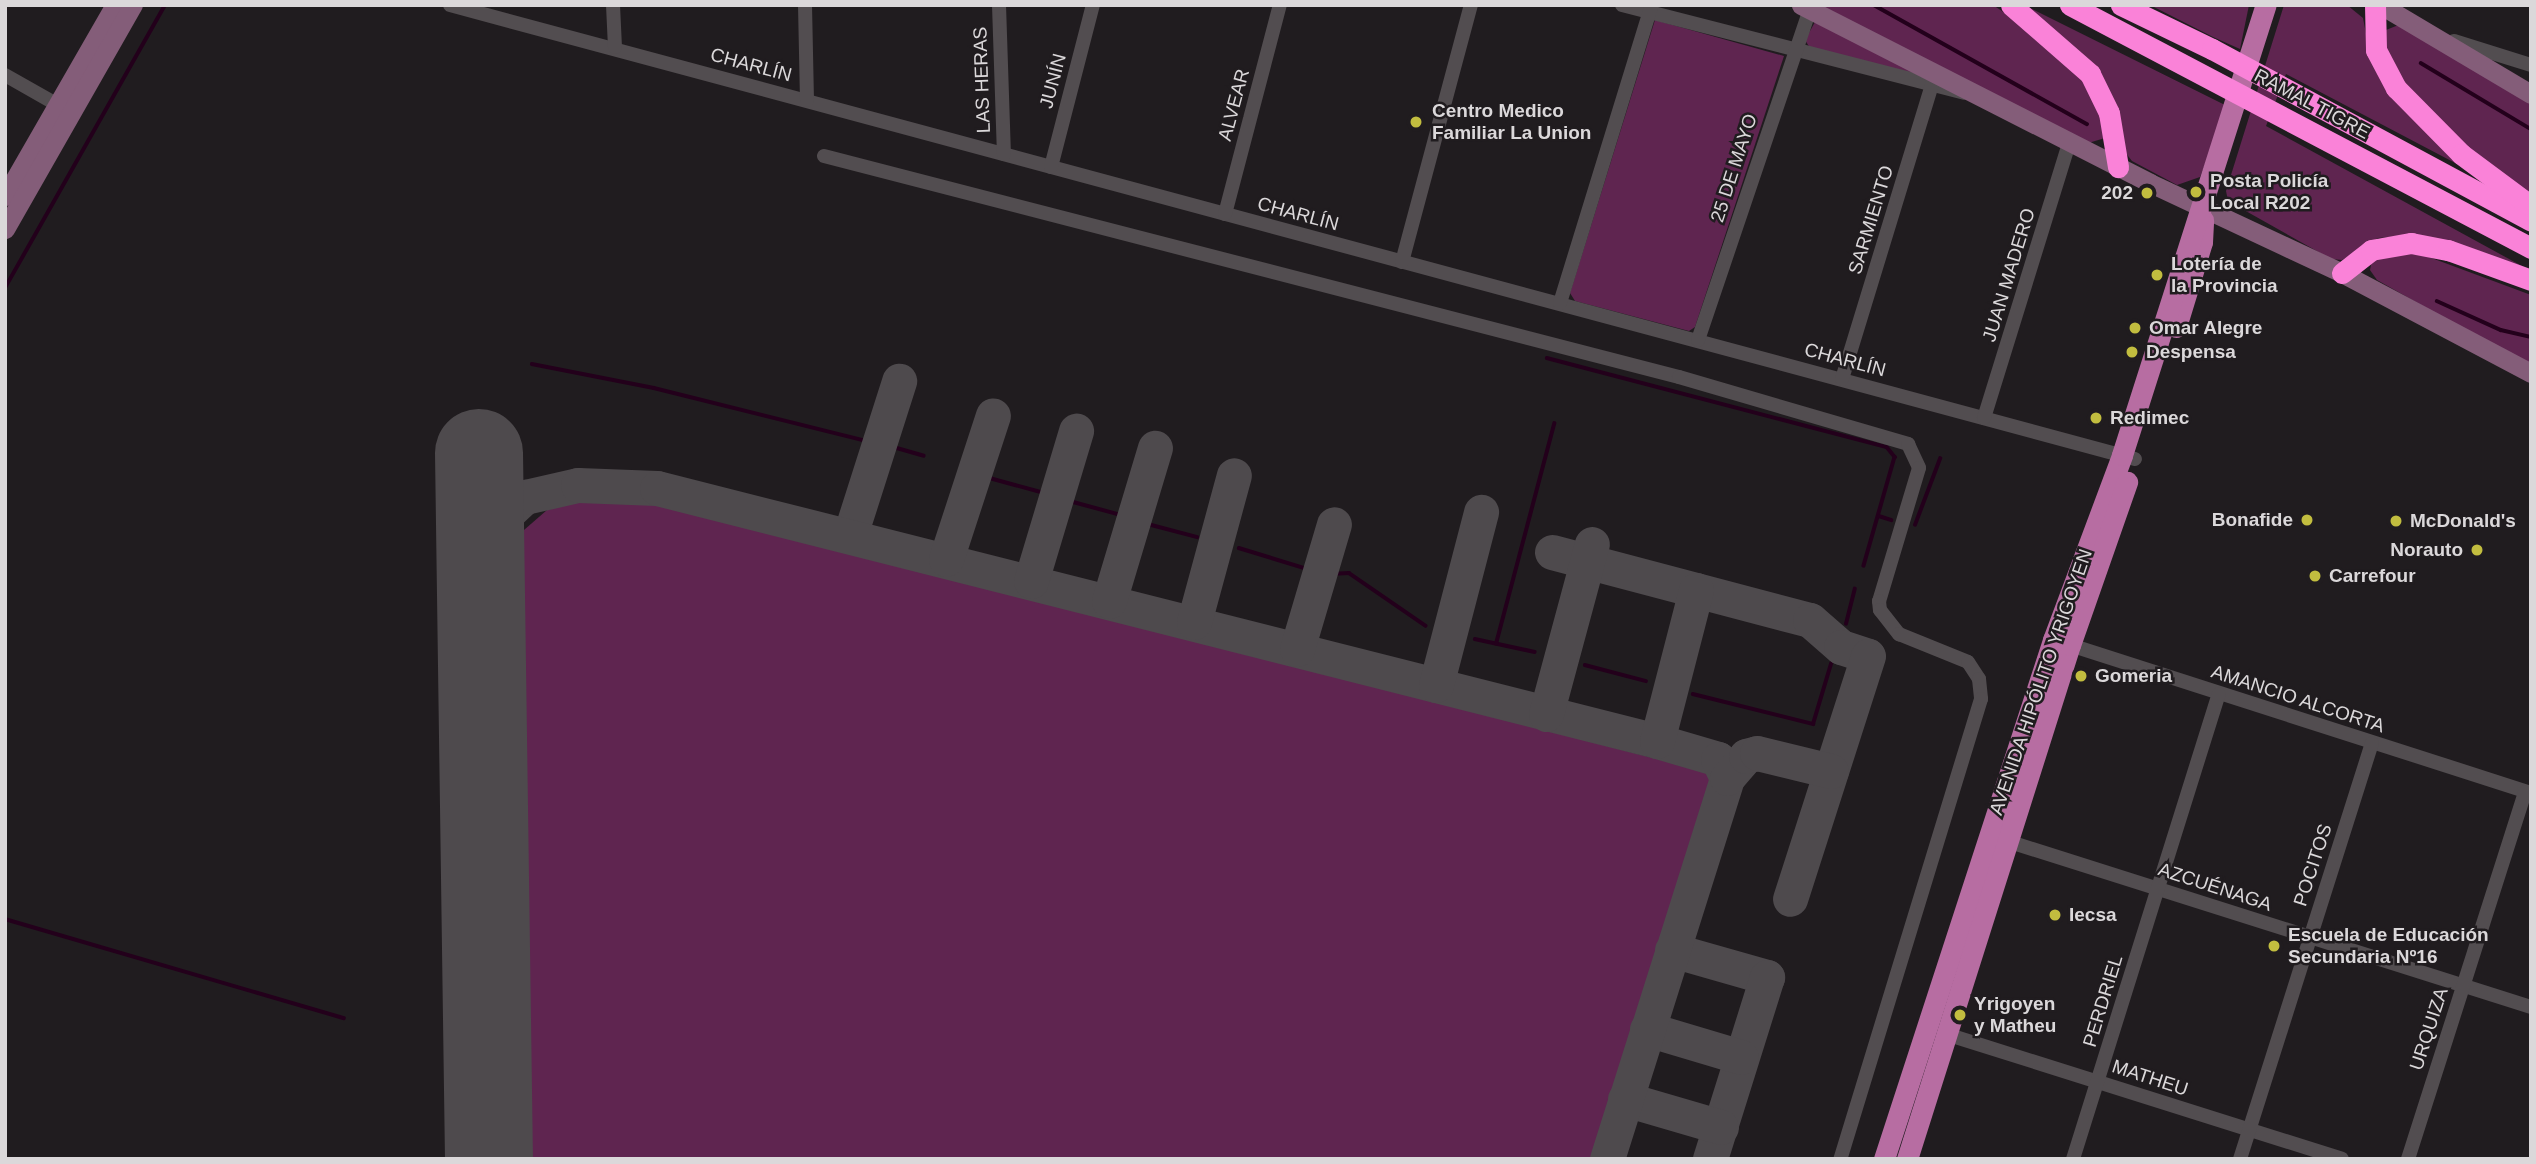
<!DOCTYPE html>
<meta charset="utf-8">
<style>
body{margin:0}
#map{position:relative;width:2536px;height:1164px;overflow:hidden;background:#201c1f;font-family:Helvetica,sans-serif}
div>[style]{position:absolute}
.green>*{inset:0;background:#5f2550}
.stream>*{height:3.5px;margin:-1.75px;padding:0 1.75px;transform-origin:1.75px;border-radius:1.75px;background:#23001b}
.taxiway>*{height:35px;margin:-17.5px;padding:0 17.5px;transform-origin:17.5px;border-radius:17.5px;background:#4e4a4d}
.runway>*{height:88px;margin:-44px;padding:0 44px;transform-origin:44px;border-radius:44px;background:#4e4a4d}
.street>*{height:14px;margin:-7px;padding:0 7px;transform-origin:7px;border-radius:7px;background:#524d50}
.secondary>*{height:19px;margin:-9.5px;padding:0 9.5px;transform-origin:9.5px;border-radius:9.5px;background:#845d79}
.primary>*{height:21px;margin:-10.5px;padding:0 10.5px;transform-origin:10.5px;border-radius:10.5px;background:#b76da2}
.highway>*{height:21px;margin:-10.5px;padding:0 10.5px;transform-origin:10.5px;border-radius:10.5px;background:#fa82d8}
.dots>*{width:19px;height:19px;translate:-50% -50%;box-sizing:border-box;border:4px solid #201c1f;border-radius:50%}
span{translate:-50% -50%;white-space:nowrap;text-align:center;line-height:1.15;-webkit-text-stroke:5px #201c1f;paint-order:stroke}
.street-label{font-size:19px;color:#dbd8da}
.poi-label{font-size:19px;color:#dbd8da;font-weight:700}
.left{translate:0 -50%;text-align:left}
.right{translate:-100% -50%;text-align:right}
.frame{position:absolute;inset:0;border:7px solid #dbd8da;pointer-events:none}
</style>
<div id="map">
<div class="green">
<i style="clip-path:polygon(1816px 5px,1993px 5px,2030px 30px,2083px 80px,2101px 107px,2105px 138px,2085px 144px)"></i>
<i style="clip-path:polygon(2024px 5px,2227px 106px,2200px 177px,2177px 185px,2132px 161px,2121px 147px,2117px 121px)"></i>
<i style="clip-path:polygon(2150px 5px,2249px 5px,2240px 49px,2213px 37px)"></i>
<i style="clip-path:polygon(2284px 5px,2347px 5px,2363px 18px,2367px 39px,2395px 98px,2457px 164px,2286px 74px,2266px 126px,2531px 271px,2400px 236px,2378px 238px,2342px 260px,2331px 259px,2228px 201px,2226px 191px)"></i>
<i style="clip-path:polygon(1655px 20px,1784px 56px,1695px 327px,1689px 331px,1575px 301px,1570px 293px)"></i>
<i style="clip-path:polygon(1815px 22px,1912px 68px,1915px 75px,1810px 48px,1805px 40px)"></i>
<i style="clip-path:polygon(2401px 24px,2531px 104px,2531px 198px,2480px 163px,2384px 62px,2381px 32px)"></i>
<i style="clip-path:polygon(2410px 250px,2531px 295px,2531px 367px,2377px 280px,2370px 270px,2372px 260px)"></i>
<i style="clip-path:polygon(592px 497px,684px 506px,1707px 772px,1711px 786px,1592px 1159px,519px 1159px,510px 557px,524px 530px,547px 510px)"></i>
</div>
<div class="stream">
<i style="left:1874px;top:5px;width:244px;rotate:29.2deg"></i>
<i style="left:2421px;top:63px;width:128px;rotate:31deg"></i>
<i style="left:5px;top:288px;width:325px;rotate:-60.5deg"></i>
<i style="left:2437px;top:301px;width:70px;rotate:24.4deg"></i>
<i style="left:2501px;top:330px;width:31px;rotate:13deg"></i>
<i style="left:1547px;top:358px;width:351px;rotate:14.7deg"></i>
<i style="left:1887px;top:447px;width:13px;rotate:51deg"></i>
<i style="left:1895px;top:457px;width:113px;rotate:105.9deg"></i>
<i style="left:532px;top:364px;width:124px;rotate:11.1deg"></i>
<i style="left:654px;top:388px;width:215px;rotate:14deg"></i>
<i style="left:890px;top:446px;width:35px;rotate:16deg"></i>
<i style="left:986px;top:477px;width:64px;rotate:15.3deg"></i>
<i style="left:1066px;top:500px;width:61px;rotate:15.2deg"></i>
<i style="left:1879px;top:516px;width:13px;rotate:18deg"></i>
<i style="left:1144px;top:523px;width:55px;rotate:14.8deg"></i>
<i style="left:1915px;top:525px;width:71px;rotate:-69.3deg"></i>
<i style="left:1239px;top:548px;width:75px;rotate:17deg"></i>
<i style="left:1330px;top:574px;width:19px;rotate:-3deg"></i>
<i style="left:1349px;top:573px;width:93px;rotate:34.5deg"></i>
<i style="left:1846px;top:624px;width:36px;rotate:-76deg"></i>
<i style="left:1475px;top:639px;width:61px;rotate:12.2deg"></i>
<i style="left:1496px;top:644px;width:228px;rotate:-75.2deg"></i>
<i style="left:1585px;top:665px;width:63px;rotate:14.7deg"></i>
<i style="left:1693px;top:694px;width:124px;rotate:14deg"></i>
<i style="left:1813px;top:724px;width:63px;rotate:-73.3deg"></i>
<i style="left:5px;top:919px;width:353px;rotate:16.3deg"></i>
</div>
<div class="taxiway">
<i style="left:850px;top:535px;width:162px;rotate:-72.3deg"></i>
<i style="left:1552px;top:552px;width:267px;rotate:14.8deg"></i>
<i style="left:1810px;top:620px;width:41px;rotate:41.1deg"></i>
<i style="left:1841px;top:647px;width:28px;rotate:18deg"></i>
<i style="left:1868px;top:656px;width:255px;rotate:107.8deg"></i>
<i style="left:481px;top:558px;width:42px;rotate:-63.4deg"></i>
<i style="left:500px;top:520px;width:34px;rotate:-43deg"></i>
<i style="left:525px;top:497px;width:54px;rotate:-12.8deg"></i>
<i style="left:578px;top:485px;width:79px;rotate:2.2deg"></i>
<i style="left:657px;top:488px;width:1032px;rotate:14.2deg"></i>
<i style="left:1657px;top:741px;width:64px;rotate:16.4deg"></i>
<i style="left:1718px;top:759px;width:21px;rotate:65deg"></i>
<i style="left:946px;top:559px;width:151px;rotate:-71.9deg"></i>
<i style="left:1031px;top:581px;width:157px;rotate:-73.3deg"></i>
<i style="left:1109px;top:601px;width:160px;rotate:-73.3deg"></i>
<i style="left:1194px;top:622px;width:152px;rotate:-74.8deg"></i>
<i style="left:1297px;top:649px;width:130px;rotate:-73.5deg"></i>
<i style="left:1436px;top:685px;width:179px;rotate:-75.4deg"></i>
<i style="left:1546px;top:714px;width:176px;rotate:-74.9deg"></i>
<i style="left:1657px;top:741px;width:156px;rotate:-75.5deg"></i>
<i style="left:1672px;top:950px;width:99px;rotate:15.9deg"></i>
<i style="left:1767px;top:977px;width:191px;rotate:107.4deg"></i>
<i style="left:1647px;top:1029px;width:98px;rotate:16.6deg"></i>
<i style="left:1625px;top:1099px;width:100px;rotate:16.3deg"></i>
<i style="left:1607px;top:1159px;width:399px;rotate:-72.5deg"></i>
<i style="left:1727px;top:778px;width:29px;rotate:-49deg"></i>
<i style="left:1746px;top:756px;width:11px;rotate:-15deg"></i>
<i style="left:1757px;top:753px;width:76px;rotate:13.7deg"></i>
</div>
<div class="runway">
<i style="left:479px;top:453px;width:706px;rotate:89.19deg"></i>
</div>
<div class="street">
<i style="left:450px;top:5px;width:1745px;rotate:15.08deg"></i>
<i style="left:613px;top:5px;width:42px;rotate:87.3deg"></i>
<i style="left:805px;top:5px;width:95px;rotate:88.8deg"></i>
<i style="left:999px;top:5px;width:149px;rotate:88.1deg"></i>
<i style="left:1622px;top:5px;width:353px;rotate:14.4deg"></i>
<i style="left:2454px;top:41px;width:81px;rotate:17.3deg"></i>
<i style="left:5px;top:75px;width:61px;rotate:29.5deg"></i>
<i style="left:824px;top:156px;width:883px;rotate:14.49deg"></i>
<i style="left:1679px;top:377px;width:239px;rotate:16.3deg"></i>
<i style="left:1908px;top:444px;width:26px;rotate:65deg"></i>
<i style="left:1919px;top:468px;width:139px;rotate:106.7deg"></i>
<i style="left:1879px;top:601px;width:9px;rotate:84deg"></i>
<i style="left:1880px;top:610px;width:31px;rotate:52deg"></i>
<i style="left:1899px;top:634px;width:74px;rotate:22.1deg"></i>
<i style="left:1968px;top:662px;width:20px;rotate:57deg"></i>
<i style="left:1979px;top:679px;width:20px;rotate:84deg"></i>
<i style="left:1981px;top:699px;width:481px;rotate:107deg"></i>
<i style="left:1051px;top:167px;width:167px;rotate:-75.5deg"></i>
<i style="left:1225px;top:214px;width:216px;rotate:-75.3deg"></i>
<i style="left:1402px;top:262px;width:266px;rotate:-75deg"></i>
<i style="left:1560px;top:303px;width:310px;rotate:-72.9deg"></i>
<i style="left:1698px;top:340px;width:349px;rotate:-71.3deg"></i>
<i style="left:1842px;top:379px;width:314px;rotate:-73deg"></i>
<i style="left:1984px;top:418px;width:288px;rotate:-72.8deg"></i>
<i style="left:2064px;top:643px;width:490px;rotate:17.8deg"></i>
<i style="left:2007px;top:841px;width:550px;rotate:17.58deg"></i>
<i style="left:1946px;top:1034px;width:415px;rotate:17.5deg"></i>
<i style="left:2073px;top:1159px;width:487px;rotate:-72.6deg"></i>
<i style="left:2240px;top:1159px;width:436px;rotate:-72.4deg"></i>
<i style="left:2408px;top:1159px;width:385px;rotate:-72.3deg"></i>
</div>
<div class="secondary">
<i style="left:1801px;top:5px;width:392px;rotate:27deg"></i>
<i style="left:2150px;top:183px;width:212px;rotate:25.1deg"></i>
<i style="left:2342px;top:273px;width:214px;rotate:27.9deg"></i>
<i style="left:2381px;top:5px;width:174px;rotate:30.7deg"></i>
<i style="left:5px;top:196px;width:220px;rotate:-60.1deg"></i>
<i style="left:5px;top:229px;width:258px;rotate:-60.3deg"></i>
</div>
<div class="primary">
<i style="left:2176px;top:327px;width:89px;rotate:-73deg"></i>
<i style="left:2202px;top:242px;width:22px;rotate:-87deg"></i>
<i style="left:1884px;top:1159px;width:546px;rotate:-71.96deg"></i>
<i style="left:2053px;top:640px;width:197px;rotate:-69.5deg"></i>
<i style="left:2122px;top:455px;width:472px;rotate:-72.3deg"></i>
<i style="left:1907px;top:1159px;width:539px;rotate:-72.41deg"></i>
<i style="left:2070px;top:645px;width:173px;rotate:-70.7deg"></i>
</div>
<div class="highway">
<i style="left:2011px;top:5px;width:105px;rotate:41.1deg"></i>
<i style="left:2090px;top:74px;width:43px;rotate:64deg"></i>
<i style="left:2109px;top:113px;width:55px;rotate:80.5deg"></i>
<i style="left:2070px;top:5px;width:521px;rotate:27.79deg"></i>
<i style="left:2121px;top:5px;width:101px;rotate:25.8deg"></i>
<i style="left:2212px;top:49px;width:362px;rotate:28.3deg"></i>
<i style="left:2375px;top:5px;width:45px;rotate:88.7deg"></i>
<i style="left:2376px;top:50px;width:43px;rotate:62.2deg"></i>
<i style="left:2396px;top:88px;width:93px;rotate:45.4deg"></i>
<i style="left:2461px;top:154px;width:87px;rotate:36.6deg"></i>
<i style="left:2342px;top:273px;width:37px;rotate:-38deg"></i>
<i style="left:2371px;top:250px;width:41px;rotate:-9.9deg"></i>
<i style="left:2411px;top:243px;width:38px;rotate:11deg"></i>
<i style="left:2448px;top:250px;width:88px;rotate:19.9deg"></i>
</div>
<div class="dots">
<i style="left:1416px;top:122px;background:#c2bd3f"></i>
<i style="left:2196px;top:192px;background:#c2bd3f"></i>
<i style="left:2147px;top:193px;background:#c2bd3f"></i>
<i style="left:2157px;top:275px;background:#c2bd3f"></i>
<i style="left:2135px;top:328px;background:#c2bd3f"></i>
<i style="left:2132px;top:352px;background:#c2bd3f"></i>
<i style="left:2096px;top:418px;background:#c2bd3f"></i>
<i style="left:2307px;top:520px;background:#c2bd3f"></i>
<i style="left:2396px;top:521px;background:#c2bd3f"></i>
<i style="left:2477px;top:550px;background:#c2bd3f"></i>
<i style="left:2315px;top:576px;background:#c2bd3f"></i>
<i style="left:2081px;top:676px;background:#c2bd3f"></i>
<i style="left:2055px;top:915px;background:#c2bd3f"></i>
<i style="left:2274px;top:946px;background:#c2bd3f"></i>
<i style="left:1960px;top:1015px;background:#c2bd3f"></i>
</div>
<div class="street-label">
<span style="left:751px;top:65px;rotate:15deg">CHARLÍN</span>
<span style="left:982px;top:80px;rotate:-92deg">LAS HERAS</span>
<span style="left:1053px;top:81px;rotate:-75deg">JUNÍN</span>
<span style="left:2312px;top:104px;rotate:28deg">RAMAL TIGRE</span>
<span style="left:1234px;top:105px;rotate:-75deg">ALVEAR</span>
<span style="left:1734px;top:168px;rotate:-72deg">25 DE MAYO</span>
<span style="left:1298px;top:214px;rotate:15deg">CHARLÍN</span>
<span style="left:1871px;top:220px;rotate:-73deg">SARMIENTO</span>
<span style="left:2009px;top:275px;rotate:-73deg">JUAN MADERO</span>
<span style="left:1845px;top:360px;rotate:15deg">CHARLÍN</span>
<span style="left:2041px;top:682px;rotate:-71deg">AVENIDA HIPÓLITO YRIGOYEN</span>
<span style="left:2298px;top:699px;rotate:18deg">AMANCIO ALCORTA</span>
<span style="left:2313px;top:865px;rotate:-72deg">POCITOS</span>
<span style="left:2215px;top:887px;rotate:18deg">AZCUÉNAGA</span>
<span style="left:2103px;top:1001px;rotate:-73deg">PERDRIEL</span>
<span style="left:2429px;top:1029px;rotate:-72deg">URQUIZA</span>
<span style="left:2150px;top:1078px;rotate:18deg">MATHEU</span>
</div>
<div class="poi-label">
<span class="left" style="left:1432px;top:122px">Centro Medico<br>Familiar La Union</span>
<span class="left" style="left:2210px;top:192px">Posta Policía<br>Local R202</span>
<span class="right" style="left:2133px;top:193px">202</span>
<span class="left" style="left:2171px;top:275px">Lotería de<br>la Provincia</span>
<span class="left" style="left:2149px;top:328px">Omar Alegre</span>
<span class="left" style="left:2146px;top:352px">Despensa</span>
<span class="left" style="left:2110px;top:418px">Redimec</span>
<span class="right" style="left:2293px;top:520px">Bonafide</span>
<span class="left" style="left:2410px;top:521px">McDonald's</span>
<span class="right" style="left:2463px;top:550px">Norauto</span>
<span class="left" style="left:2329px;top:576px">Carrefour</span>
<span class="left" style="left:2095px;top:676px">Gomeria</span>
<span class="left" style="left:2069px;top:915px">Iecsa</span>
<span class="left" style="left:2288px;top:946px">Escuela de Educación<br>Secundaria Nº16</span>
<span class="left" style="left:1974px;top:1015px">Yrigoyen<br>y Matheu</span>
</div>
<div class="frame"></div>
</div>
